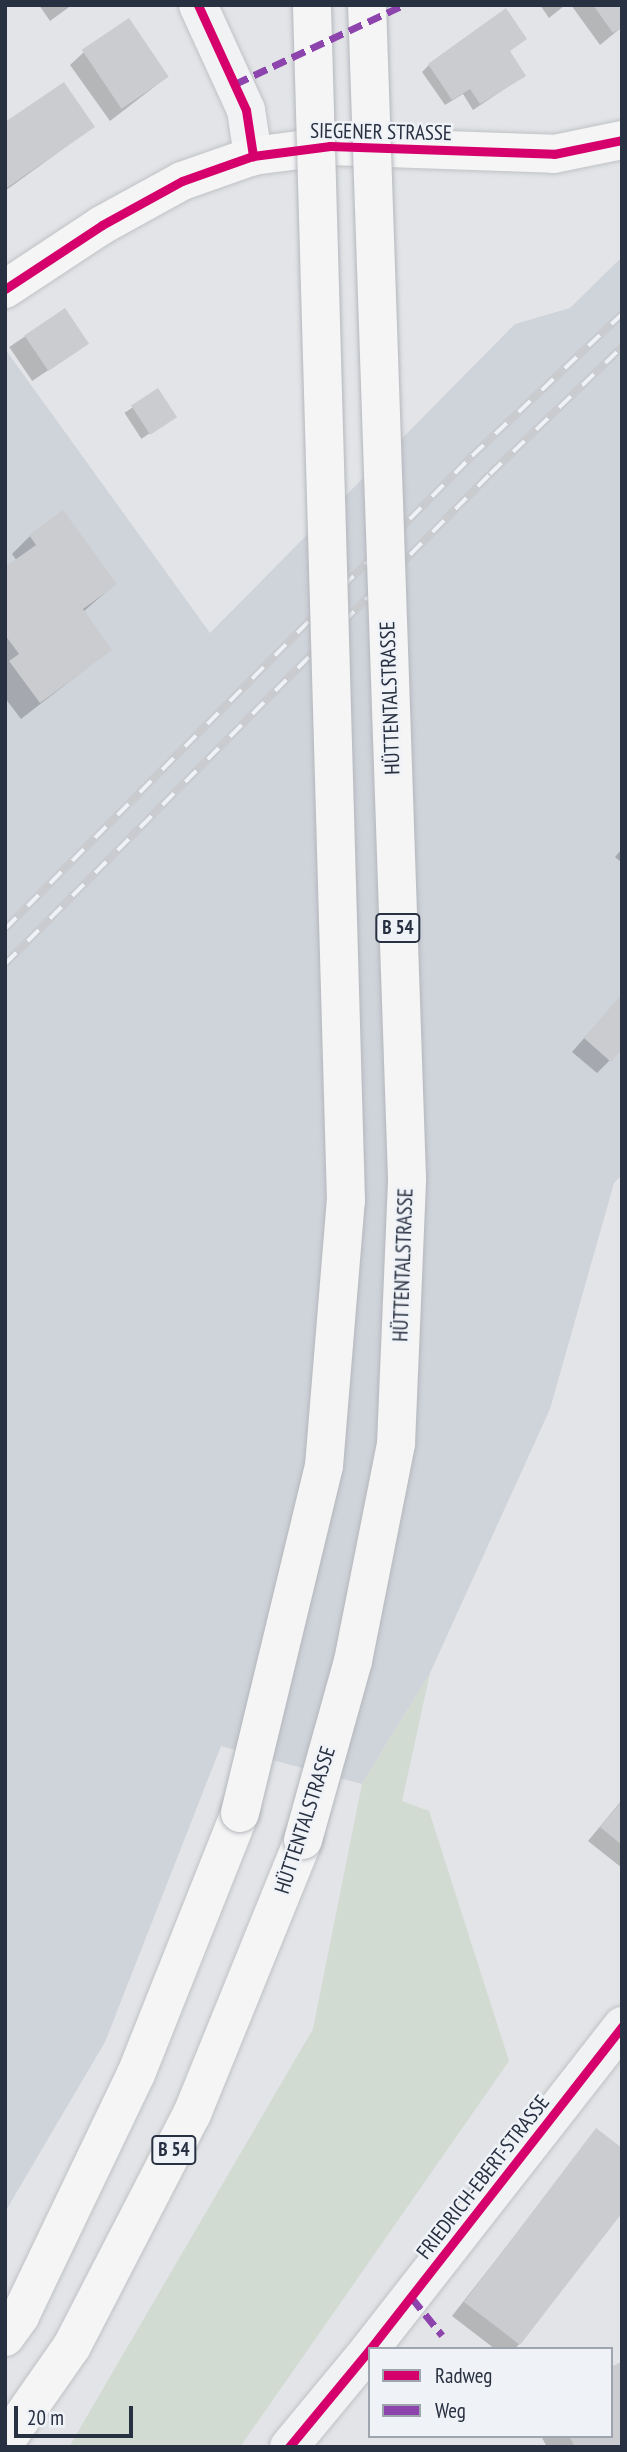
<!DOCTYPE html>
<meta charset="utf-8">
<style>
body{margin:0}
#map{position:relative;width:627px;height:2452px;overflow:hidden;background:#e2e4e7;font-family:"PT Sans Narrow",sans-serif}
div>[style]{position:absolute}
.built>*{inset:0;background:#cfd3da}
.green>*{inset:0;background:#d2dbd2}
.shadow>*{inset:0;background:#0003;transform-origin:0 0}
.building>*{inset:0;background:#cacccf;transform-origin:0 0}
.roads{filter:drop-shadow(0 0 2px #c0c2c5) drop-shadow(0 0 2px #c0c2c5)}
.minor>*{height:38px;margin:-19px;padding:0 19px;transform-origin:19px;border-radius:19px;background:#f1f2f3}
.major>*{height:38px;margin:-19px;padding:0 19px;transform-origin:19px;border-radius:19px;background:#f5f5f6}
.highway>*{height:38px;margin:-19px;padding:0 19px;transform-origin:19px;border-radius:19px;background:#f5f5f6}
.rail>*{height:8px;margin-top:-4px;transform-origin:0;background:repeating-linear-gradient(90deg,#eff2f7 0 16px,#cacbce 0 32px);box-sizing:border-box;border-block:2px solid #cacbce}
.bridges{filter:drop-shadow(0 0 2px #b4b7bc) drop-shadow(0 0 2px #b4b7bc)}
.highway-bridge>*{height:38px;margin:-19px;padding:0 19px;transform-origin:19px;border-radius:19px;background:#f5f5f6}
.quiet>*{height:7px;margin-top:-3.5px;transform-origin:0;background:repeating-linear-gradient(90deg,#8e44ad 0 14px,transparent 0 21px)}
.cycleway>*{height:9px;margin:-4.5px;padding:0 4.5px;transform-origin:4.5px;border-radius:4.5px;background:#d6006c}
span{translate:-50% -50%;white-space:nowrap;text-align:center;line-height:1.15;-webkit-text-stroke:5px #eff2f7;paint-order:stroke}
.shield-label span{padding:2px 5px;background:#eff2f7;border:2px solid;border-radius:5px;-webkit-text-stroke-width:0}
.shield-label{font-size:19px;color:#283141;font-weight:700}
.street-label{font-size:21px;color:#283141}
.frame{position:absolute;inset:0;border:7px solid #283141;pointer-events:none}
.legend{position:absolute;left:368px;top:2347px;width:245px;height:91px;box-sizing:border-box;background:#eff2f7;border:2px solid #9fa5ae;margin:0;padding:9px 12px;list-style:none;font-size:21px;color:#283141}
.legend li{display:flex;align-items:center;gap:14px;height:35px}
.legend b{width:35px;border:2px solid #9fa5ae}
.scale{position:absolute;left:14px;top:2406px;width:119px;height:32px;box-sizing:border-box;border:4px solid #283141;border-top:0;padding-left:9px;font-size:21px;line-height:24px;white-space:nowrap;color:#283141;-webkit-text-stroke:5px #eff2f7;paint-order:stroke}
</style>
<div id="map">
<div class="built">
<i style="clip-path:polygon(622px 257px,622px 1175px,614px 1183px,550px 1409px,430px 1673px,362px 1784px,221px 1746px,105px 2042px,5px 2212px,5px 349px,210px 633px,515px 324px,570px 308px)"></i>
</div>
<div class="green">
<i style="clip-path:polygon(430px 1673px,402px 1801px,429px 1811px,509px 2061px,240px 2447px,69px 2447px,313px 2029px,362px 1784px)"></i>
</div>
<div class="shadow">
<i style="clip-path:polygon(39px 5px,72px 5px,50px 21px)"></i>
<i style="clip-path:polygon(540px 5px,564px 5px,564px 6px,549px 18px)"></i>
<i style="clip-path:polygon(571px 5px,622px 5px,622px 27px,600px 45px)"></i>
<i style="clip-path:polygon(525px 39px,508px 52px,524px 76px,473px 110px,463px 94px,445px 105px,422px 72px,429px 65px)"></i>
<i style="clip-path:polygon(84px 52px,167px 77px,110px 121px,70px 65px)"></i>
<i style="clip-path:polygon(5px 124px,93px 127px,5px 191px)"></i>
<i style="left:64px;top:310px;width:41px;height:66px;rotate:56deg"></i>
<i style="left:158px;top:391px;width:31px;height:40px;rotate:57deg"></i>
<i style="clip-path:polygon(30px 536px,115px 584px,83px 612px,110px 650px,21px 719px,5px 698px,5px 569px,17px 561px,12px 554px)"></i>
<i style="clip-path:polygon(622px 849px,622px 863px,615px 857px)"></i>
<i style="clip-path:polygon(622px 995px,610px 1060px,597px 1073px,572px 1052px)"></i>
<i style="clip-path:polygon(622px 1800px,622px 1868px,588px 1841px)"></i>
<i style="clip-path:polygon(597px 2131px,622px 2210px,519px 2344px,515px 2349px,495px 2349px,452px 2316px)"></i>
<i style="clip-path:polygon(620px 2364px,622px 2447px,547px 2447px,541px 2436px,611px 2436px)"></i>
</div>
<div class="building">
<i style="clip-path:polygon(593px 5px,622px 5px,622px 27px,613px 33px)"></i>
<i style="clip-path:polygon(506px 8px,527px 39px,510px 51px,526px 76px,480px 104px,470px 89px,452px 100px,428px 64px)"></i>
<i style="left:129px;top:18px;width:71px;height:57px;rotate:56deg"></i>
<i style="clip-path:polygon(64px 82px,95px 127px,5px 189px,5px 122px)"></i>
<i style="left:65px;top:308px;width:43px;height:49px;rotate:56deg"></i>
<i style="left:158px;top:388px;width:35px;height:32px;rotate:57deg"></i>
<i style="clip-path:polygon(63px 510px,117px 584px,83px 609px,112px 650px,40px 703px,9px 661px,19px 654px,5px 635px,5px 567px,36px 545px,29px 535px)"></i>
<i style="clip-path:polygon(622px 994px,622px 1049px,611px 1062px,584px 1038px)"></i>
<i style="clip-path:polygon(622px 1801px,622px 1845px,600px 1827px)"></i>
<i style="clip-path:polygon(596px 2128px,622px 2148px,622px 2213px,520px 2345px,464px 2302px)"></i>
<i style="clip-path:polygon(621px 2362px,622px 2447px,575px 2447px,569px 2436px,611px 2436px,611px 2367px)"></i>
</div>
<div class="roads">
<div class="minor">
<i style="left:198px;top:5px;width:115px;rotate:65.4deg"></i>
<i style="left:246px;top:110px;width:47px;rotate:81.3deg"></i>
<i style="left:370px;top:2349px;width:410px;rotate:-52deg"></i>
<i style="left:289px;top:2447px;width:127px;rotate:-50.4deg"></i>
</div>
<div class="major">
<i style="left:5px;top:289px;width:116px;rotate:-33.4deg"></i>
<i style="left:102px;top:225px;width:91px;rotate:-28.8deg"></i>
<i style="left:182px;top:181px;width:75px;rotate:-19.4deg"></i>
<i style="left:253px;top:156px;width:78px;rotate:-7.4deg"></i>
<i style="left:330px;top:146px;width:224px;rotate:2deg"></i>
<i style="left:554px;top:154px;width:69px;rotate:-11.6deg"></i>
</div>
<div class="highway">
<i style="left:5px;top:2337px;width:26px;rotate:-54deg"></i>
<i style="left:20px;top:2316px;width:268px;rotate:-64.4deg"></i>
<i style="left:136px;top:2074px;width:281px;rotate:-68.3deg"></i>
<i style="left:5px;top:2442px;width:117px;rotate:-55.1deg"></i>
<i style="left:72px;top:2346px;width:261px;rotate:-62.7deg"></i>
<i style="left:192px;top:2114px;width:296px;rotate:-67.9deg"></i>
</div>
</div>
<div class="rail">
<i style="left:5px;top:929px;width:665px;rotate:-45.37deg"></i>
<i style="left:472px;top:456px;width:207px;rotate:-43.4deg"></i>
<i style="left:5px;top:964px;width:689px;rotate:-45.29deg"></i>
<i style="left:490px;top:474px;width:183px;rotate:-43.9deg"></i>
</div>
<div class="bridges">
<div class="highway-bridge">
<i style="left:240px;top:1813px;width:357px;rotate:-76.4deg"></i>
<i style="left:324px;top:1466px;width:266px;rotate:-85.3deg"></i>
<i style="left:346px;top:1201px;width:1196px;rotate:-91.63deg"></i>
<i style="left:303px;top:1840px;width:186px;rotate:-74.4deg"></i>
<i style="left:353px;top:1661px;width:221px;rotate:-78.8deg"></i>
<i style="left:396px;top:1444px;width:266px;rotate:-87.6deg"></i>
<i style="left:407px;top:1178px;width:1174px;rotate:-91.95deg"></i>
</div>
</div>
<div class="quiet">
<i style="left:235px;top:84px;width:187px;rotate:-25.1deg"></i>
<i style="left:412px;top:2298px;width:48px;rotate:51deg"></i>
</div>
<div class="cycleway">
<i style="left:198px;top:5px;width:115px;rotate:65.4deg"></i>
<i style="left:246px;top:110px;width:47px;rotate:81.3deg"></i>
<i style="left:5px;top:289px;width:116px;rotate:-33.4deg"></i>
<i style="left:102px;top:225px;width:91px;rotate:-28.8deg"></i>
<i style="left:182px;top:181px;width:75px;rotate:-19.4deg"></i>
<i style="left:253px;top:156px;width:78px;rotate:-7.4deg"></i>
<i style="left:330px;top:146px;width:224px;rotate:2deg"></i>
<i style="left:554px;top:154px;width:69px;rotate:-11.6deg"></i>
<i style="left:370px;top:2349px;width:410px;rotate:-52deg"></i>
<i style="left:289px;top:2447px;width:127px;rotate:-50.4deg"></i>
</div>
<div class="shield-label">
<span style="left:398px;top:928px">B 54</span>
<span style="left:174px;top:2150px">B 54</span>
</div>
<div class="street-label">
<span style="left:381px;top:132px;rotate:1deg">SIEGENER STRASSE</span>
<span style="left:390px;top:698px;rotate:-92deg">HÜTTENTALSTRASSE</span>
<span style="left:403px;top:1265px;rotate:-88deg">HÜTTENTALSTRASSE</span>
<span style="left:305px;top:1820px;rotate:-72deg">HÜTTENTALSTRASSE</span>
<span style="left:483px;top:2177px;rotate:-52deg">FRIEDRICH-EBERT-STRASSE</span>
</div>
<div class="frame"></div>
<ul class="legend">
<li><b style="height:9px;background:#d6006c"></b>Radweg</li>
<li><b style="height:9px;background:#8e44ad"></b>Weg</li>
</ul>
<div class="scale">20 m</div>
</div>
